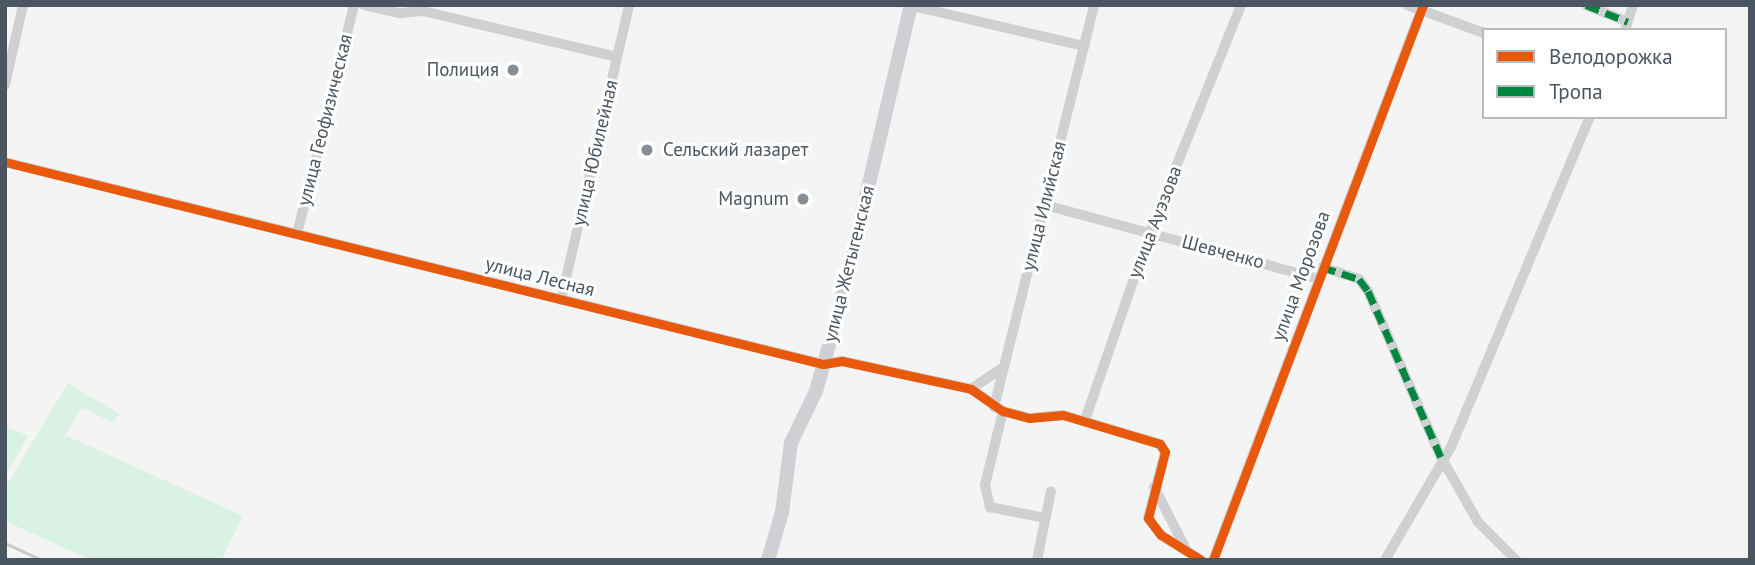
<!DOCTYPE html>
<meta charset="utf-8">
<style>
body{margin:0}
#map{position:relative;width:1755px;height:565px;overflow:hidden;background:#f4f4f4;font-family:"PT Sans",sans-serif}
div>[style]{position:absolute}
.green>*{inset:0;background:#d9f2e3}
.street>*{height:10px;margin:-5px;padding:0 5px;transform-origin:5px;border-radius:5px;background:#ced0d2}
.secondary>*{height:14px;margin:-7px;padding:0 7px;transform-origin:7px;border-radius:7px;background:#ced0d4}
.rail>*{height:2.5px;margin:-1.25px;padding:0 1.25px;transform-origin:1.25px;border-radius:1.25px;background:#c9cacc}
.quiet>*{height:7px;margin-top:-3.5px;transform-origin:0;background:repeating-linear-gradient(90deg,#00873e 0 14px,transparent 0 21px)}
.cycleway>*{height:9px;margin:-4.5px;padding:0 4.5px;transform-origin:4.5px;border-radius:4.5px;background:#e8590c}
.dots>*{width:19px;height:19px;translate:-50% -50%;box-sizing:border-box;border:4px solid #fff;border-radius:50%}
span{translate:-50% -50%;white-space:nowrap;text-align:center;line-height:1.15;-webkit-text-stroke:6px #fff;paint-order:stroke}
.poi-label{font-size:19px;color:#4a5661}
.right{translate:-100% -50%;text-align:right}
.left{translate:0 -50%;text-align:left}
.street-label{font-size:19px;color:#4a5661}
.frame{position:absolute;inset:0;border:7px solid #4a5661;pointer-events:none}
.legend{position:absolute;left:1482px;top:28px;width:245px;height:91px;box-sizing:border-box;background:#fff;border:2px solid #b7bbc0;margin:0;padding:9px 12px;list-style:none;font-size:21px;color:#4a5661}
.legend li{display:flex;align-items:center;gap:14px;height:35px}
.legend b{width:35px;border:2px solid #b7bbc0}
</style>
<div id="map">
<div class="green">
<i style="clip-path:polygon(68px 383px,119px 414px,113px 423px,82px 407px,65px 435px,243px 516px,221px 560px,91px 560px,5px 521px,5px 488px)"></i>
<i style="clip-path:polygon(5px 426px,28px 436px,5px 477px)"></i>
</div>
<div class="street">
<i style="left:364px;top:5px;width:37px;rotate:13deg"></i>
<i style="left:400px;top:13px;width:23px;rotate:-5deg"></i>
<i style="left:423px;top:11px;width:199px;rotate:13.3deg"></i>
<i style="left:908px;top:5px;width:181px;rotate:13.1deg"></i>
<i style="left:1407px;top:5px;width:82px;rotate:20deg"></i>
<i style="left:1586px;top:5px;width:45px;rotate:22deg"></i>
<i style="left:1625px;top:30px;width:26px;rotate:-72deg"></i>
<i style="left:5px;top:85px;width:82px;rotate:-77.3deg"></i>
<i style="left:5px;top:162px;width:843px;rotate:13.87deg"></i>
<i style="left:823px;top:364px;width:19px;rotate:-9deg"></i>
<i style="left:842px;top:361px;width:132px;rotate:12.2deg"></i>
<i style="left:971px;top:389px;width:39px;rotate:35deg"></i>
<i style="left:1003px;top:411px;width:27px;rotate:15deg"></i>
<i style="left:1029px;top:418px;width:34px;rotate:-5deg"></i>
<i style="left:1063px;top:415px;width:101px;rotate:16.6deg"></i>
<i style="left:1160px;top:444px;width:9px;rotate:58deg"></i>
<i style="left:1165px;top:452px;width:68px;rotate:104.4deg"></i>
<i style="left:1148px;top:518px;width:21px;rotate:53deg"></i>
<i style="left:1161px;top:535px;width:47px;rotate:32deg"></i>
<i style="left:1045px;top:205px;width:284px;rotate:15.1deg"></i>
<i style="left:297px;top:234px;width:236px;rotate:-76deg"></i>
<i style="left:1322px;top:267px;width:39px;rotate:18deg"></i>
<i style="left:1359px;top:279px;width:15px;rotate:53deg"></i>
<i style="left:1368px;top:291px;width:181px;rotate:66.3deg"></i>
<i style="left:1441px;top:457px;width:75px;rotate:60.4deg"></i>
<i style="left:1478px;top:522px;width:54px;rotate:45deg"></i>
<i style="left:561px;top:300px;width:303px;rotate:-77deg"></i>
<i style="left:971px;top:389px;width:37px;rotate:-34deg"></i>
<i style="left:994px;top:407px;width:414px;rotate:-76deg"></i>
<i style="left:1003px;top:411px;width:76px;rotate:103.7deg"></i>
<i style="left:985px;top:485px;width:23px;rotate:77deg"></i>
<i style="left:990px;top:507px;width:56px;rotate:11.3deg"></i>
<i style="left:1085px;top:420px;width:207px;rotate:-70.9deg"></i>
<i style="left:1153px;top:224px;width:236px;rotate:-68.1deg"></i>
<i style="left:1154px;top:487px;width:68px;rotate:62.7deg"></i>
<i style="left:1037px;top:560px;width:70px;rotate:-78.5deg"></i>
<i style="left:1213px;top:560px;width:593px;rotate:-69.27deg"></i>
<i style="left:1385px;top:560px;width:131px;rotate:-59.7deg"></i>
<i style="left:1451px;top:447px;width:358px;rotate:-67.2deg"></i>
</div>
<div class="secondary">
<i style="left:768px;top:560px;width:50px;rotate:-73.7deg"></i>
<i style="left:782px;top:512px;width:70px;rotate:-82.6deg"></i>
<i style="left:791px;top:443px;width:58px;rotate:-64.3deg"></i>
<i style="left:816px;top:391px;width:91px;rotate:-74.1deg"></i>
<i style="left:841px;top:303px;width:306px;rotate:-76.8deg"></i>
</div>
<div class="rail">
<i style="left:5px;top:543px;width:41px;rotate:24.7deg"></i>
</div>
<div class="quiet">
<i style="left:1586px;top:5px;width:45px;rotate:22deg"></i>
<i style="left:1322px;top:267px;width:39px;rotate:18deg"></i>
<i style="left:1359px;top:279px;width:15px;rotate:53deg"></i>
<i style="left:1368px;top:291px;width:181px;rotate:66.3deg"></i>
</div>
<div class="cycleway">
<i style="left:5px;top:162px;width:843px;rotate:13.87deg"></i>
<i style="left:823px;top:364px;width:19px;rotate:-9deg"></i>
<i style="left:842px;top:361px;width:132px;rotate:12.2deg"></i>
<i style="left:971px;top:389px;width:39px;rotate:35deg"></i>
<i style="left:1003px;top:411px;width:27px;rotate:15deg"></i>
<i style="left:1029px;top:418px;width:34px;rotate:-5deg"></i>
<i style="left:1063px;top:415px;width:101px;rotate:16.6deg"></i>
<i style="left:1160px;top:444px;width:9px;rotate:58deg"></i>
<i style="left:1165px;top:452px;width:68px;rotate:104.4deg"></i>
<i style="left:1148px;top:518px;width:21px;rotate:53deg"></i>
<i style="left:1161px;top:535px;width:47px;rotate:32deg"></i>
<i style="left:1213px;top:560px;width:593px;rotate:-69.27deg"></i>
</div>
<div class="dots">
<i style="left:513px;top:70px;background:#868d94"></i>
<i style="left:647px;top:150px;background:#868d94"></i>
<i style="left:803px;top:199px;background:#868d94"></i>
</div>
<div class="poi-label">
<span class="right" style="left:499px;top:70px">Полиция</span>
<span class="left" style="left:663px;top:150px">Сельский лазарет</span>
<span class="right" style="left:789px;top:199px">Magnum</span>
</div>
<div class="street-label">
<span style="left:325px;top:120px;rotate:-76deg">улица Геофизическая</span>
<span style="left:595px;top:153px;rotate:-77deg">улица Юбилейная</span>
<span style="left:1044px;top:206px;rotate:-76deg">улица Илийская</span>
<span style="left:1155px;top:222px;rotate:-69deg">улица Ауэзова</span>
<span style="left:1223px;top:252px;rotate:15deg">Шевченко</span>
<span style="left:849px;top:264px;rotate:-76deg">улица Жетыгенская</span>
<span style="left:1301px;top:276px;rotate:-70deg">улица Морозова</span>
<span style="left:540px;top:277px;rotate:14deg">улица Лесная</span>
</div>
<div class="frame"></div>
<ul class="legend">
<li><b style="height:9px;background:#e8590c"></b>Велодорожка</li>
<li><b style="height:9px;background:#00873e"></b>Тропа</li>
</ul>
</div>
